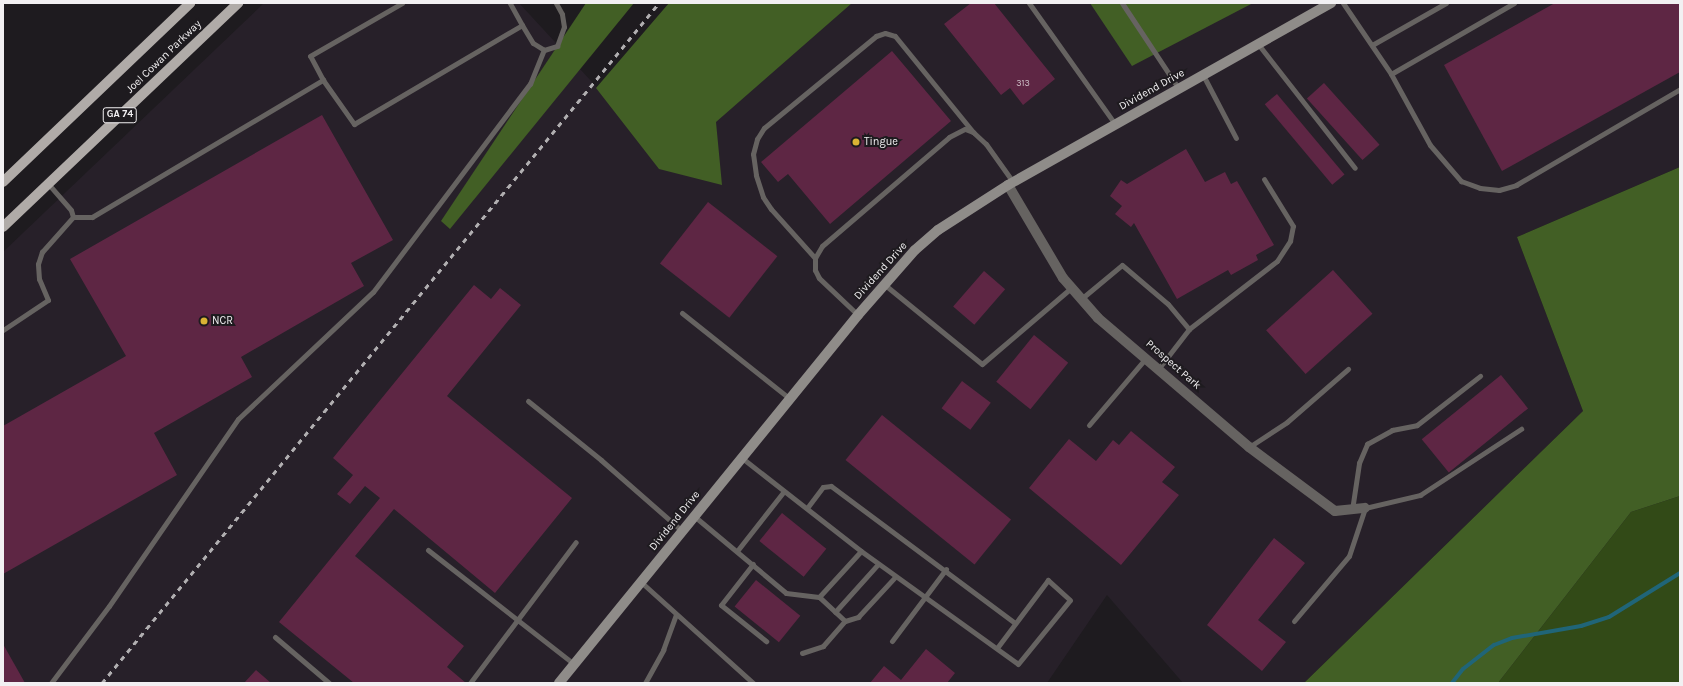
<!DOCTYPE html>
<style>
body{margin:0}
#map{position:relative;width:1683px;height:686px;overflow:hidden;background:#1e1b1f;font-family:Karla,sans-serif}
div>[style]{position:absolute}
.built>*{inset:0;background:#272029}
.green>*{inset:0;background:#324a17}
.forest>*{inset:0;background:#425f25}
.stream>*{height:4px;margin:-2px;padding:0 2px;transform-origin:2px;border-radius:2px;background:#206578}
.building>*{inset:0;background:#5e2644;transform-origin:0 0}
.lane>*{height:5px;margin:-2.5px;padding:0 2.5px;transform-origin:2.5px;border-radius:2.5px;background:#666361}
.street>*{height:10px;margin:-5px;padding:0 5px;transform-origin:5px;border-radius:5px;background:#666361}
.secondary>*{height:10px;margin:-5px;padding:0 5px;transform-origin:5px;border-radius:5px;background:#8f8c89}
.primary>*{height:10px;margin:-5px;padding:0 5px;transform-origin:5px;border-radius:5px;background:#b0aba8}
.rail>*{height:3px;margin-top:-1.5px;transform-origin:0;background:repeating-linear-gradient(90deg,#b1afb1 0 5px,transparent 0 10px)}
.dots>*{width:11px;height:11px;translate:-50% -50%;box-sizing:border-box;border:2px solid #1e1b1f;border-radius:50%}
span{translate:-50% -50%;white-space:nowrap;text-align:center;line-height:1.15;-webkit-text-stroke:4px #1e1b1f;paint-order:stroke}
.number-label{font-size:9px;color:#cdbec6}
.number-label span{-webkit-text-stroke-width:0}
.shield-label span{padding:1px 3px;background:#1e1b1f;border:1px solid;border-radius:3px;-webkit-text-stroke-width:0}
.shield-label{font-size:10px;color:#f2f0f2;font-weight:700}
.street-label{font-size:11px;color:#f2f0f2}
.poi-label{font-size:11px;color:#f2f0f2}
.left{translate:0 -50%;text-align:left}
.frame{position:absolute;inset:0;border:4px solid #f2f0f2;pointer-events:none}
</style>
<div id="map">
<div class="built">
<i style="clip-path:polygon(264px 3px,519px 3px,666px 162px,824px 3px,1680px 3px,1680px 167px,1517px 237px,1583px 411px,1304px 683px,1183px 683px,1107px 595px,1047px 683px,3px 683px,3px 252px)"></i>
</div>
<div class="green">
<i style="clip-path:polygon(1680px 496px,1680px 683px,1498px 683px,1631px 512px)"></i>
</div>
<div class="forest">
<i style="clip-path:polygon(586px 3px,634px 3px,450px 229px,441px 221px)"></i>
<i style="clip-path:polygon(669px 3px,852px 3px,716px 122px,722px 185px,659px 169px,596px 88px)"></i>
<i style="clip-path:polygon(1090px 3px,1253px 3px,1132px 66px)"></i>
<i style="clip-path:polygon(1680px 167px,1680px 496px,1631px 512px,1498px 683px,1304px 683px,1583px 411px,1517px 237px)"></i>
</div>
<div class="stream">
<i style="left:1452px;top:683px;width:18px;rotate:-52deg"></i>
<i style="left:1463px;top:669px;width:39px;rotate:-38deg"></i>
<i style="left:1494px;top:645px;width:19px;rotate:-21deg"></i>
<i style="left:1512px;top:638px;width:70px;rotate:-9.9deg"></i>
<i style="left:1581px;top:626px;width:29px;rotate:-18deg"></i>
<i style="left:1609px;top:617px;width:84px;rotate:-31.8deg"></i>
</div>
<div class="building">
<i style="clip-path:polygon(971px 3px,994px 3px,1055px 79px,1023px 105px,1010px 88px,1001px 95px,944px 24px)"></i>
<i style="clip-path:polygon(1555px 3px,1680px 3px,1680px 72px,1502px 171px,1444px 65px)"></i>
<i style="clip-path:polygon(892px 51px,951px 121px,830px 224px,788px 174px,778px 182px,761px 162px)"></i>
<i style="left:1324px;top:83px;width:83px;height:23px;rotate:48deg"></i>
<i style="left:1277px;top:94px;width:105px;height:16px;rotate:50deg"></i>
<i style="clip-path:polygon(322px 115px,393px 240px,351px 263px,364px 286px,241px 357px,252px 377px,154px 433px,177px 475px,3px 574px,3px 426px,126px 356px,70px 259px)"></i>
<i style="clip-path:polygon(1186px 149px,1205px 182px,1225px 172px,1231px 184px,1237px 181px,1274px 245px,1256px 255px,1258px 260px,1231px 275px,1228px 270px,1177px 299px,1134px 223px,1131px 227px,1115px 214px,1122px 206px,1110px 196px,1121px 180px,1127px 184px)"></i>
<i style="left:708px;top:202px;width:88px;height:78px;rotate:38deg"></i>
<i style="left:1333px;top:270px;width:59px;height:90px;rotate:48deg"></i>
<i style="left:984px;top:271px;width:28px;height:47px;rotate:41deg"></i>
<i style="clip-path:polygon(474px 285px,491px 299px,500px 288px,521px 305px,447px 396px,572px 498px,495px 593px,394px 509px,355px 556px,464px 646px,447px 667px,466px 683px,354px 683px,279px 622px,380px 498px,365px 486px,350px 504px,337px 494px,353px 475px,333px 458px)"></i>
<i style="left:1034px;top:335px;width:44px;height:60px;rotate:39deg"></i>
<i style="left:1501px;top:375px;width:43px;height:102px;rotate:51deg"></i>
<i style="left:962px;top:381px;width:36px;height:34px;rotate:37deg"></i>
<i style="left:882px;top:415px;width:166px;height:58px;rotate:39deg"></i>
<i style="clip-path:polygon(1131px 431px,1175px 467px,1162px 482px,1179px 495px,1121px 565px,1029px 488px,1069px 439px,1096px 461px,1113px 440px,1119px 445px)"></i>
<i style="left:782px;top:513px;width:57px;height:36px;rotate:39deg"></i>
<i style="clip-path:polygon(1274px 538px,1305px 563px,1258px 620px,1286px 642px,1262px 671px,1207px 625px)"></i>
<i style="left:756px;top:580px;width:57px;height:34px;rotate:39deg"></i>
<i style="clip-path:polygon(3px 644px,25px 683px,3px 683px)"></i>
<i style="clip-path:polygon(926px 649px,955px 673px,947px 683px,870px 683px,884px 666px,901px 680px)"></i>
<i style="clip-path:polygon(256px 670px,271px 683px,244px 683px)"></i>
</div>
<div class="lane">
<i style="left:1029px;top:3px;width:148px;rotate:54.6deg"></i>
<i style="left:1122px;top:3px;width:103px;rotate:56.5deg"></i>
<i style="left:1343px;top:3px;width:86px;rotate:55.9deg"></i>
<i style="left:1391px;top:74px;width:81px;rotate:61.2deg"></i>
<i style="left:1430px;top:145px;width:48px;rotate:49.3deg"></i>
<i style="left:1461px;top:181px;width:20px;rotate:20deg"></i>
<i style="left:1480px;top:188px;width:19px;rotate:6deg"></i>
<i style="left:1499px;top:190px;width:18px;rotate:-16deg"></i>
<i style="left:1516px;top:185px;width:190px;rotate:-30.3deg"></i>
<i style="left:522px;top:25px;width:21px;rotate:59deg"></i>
<i style="left:533px;top:43px;width:13px;rotate:32deg"></i>
<i style="left:544px;top:50px;width:14px;rotate:-17deg"></i>
<i style="left:557px;top:46px;width:20px;rotate:-70deg"></i>
<i style="left:564px;top:27px;width:13px;rotate:-99deg"></i>
<i style="left:562px;top:14px;width:13px;rotate:-119deg"></i>
<i style="left:1258px;top:44px;width:157px;rotate:52deg"></i>
<i style="left:1372px;top:45px;width:85px;rotate:-29.6deg"></i>
<i style="left:1391px;top:74px;width:142px;rotate:-30deg"></i>
<i style="left:1203px;top:75px;width:71px;rotate:62.4deg"></i>
<i style="left:323px;top:80px;width:54px;rotate:54.8deg"></i>
<i style="left:354px;top:124px;width:195px;rotate:-30.5deg"></i>
<i style="left:522px;top:25px;width:25px;rotate:-119deg"></i>
<i style="left:73px;top:217px;width:19px"></i>
<i style="left:92px;top:217px;width:269px;rotate:-30.7deg"></i>
<i style="left:323px;top:80px;width:27px;rotate:-118deg"></i>
<i style="left:310px;top:56px;width:106px;rotate:-29.9deg"></i>
<i style="left:815px;top:258px;width:66px;rotate:-131.9deg"></i>
<i style="left:771px;top:209px;width:14px;rotate:-124deg"></i>
<i style="left:763px;top:197px;width:23px;rotate:-108deg"></i>
<i style="left:756px;top:175px;width:21px;rotate:-98deg"></i>
<i style="left:753px;top:154px;width:16px;rotate:-75deg"></i>
<i style="left:757px;top:139px;width:13px;rotate:-58deg"></i>
<i style="left:764px;top:128px;width:145px;rotate:-39.4deg"></i>
<i style="left:876px;top:36px;width:9px;rotate:-18deg"></i>
<i style="left:885px;top:33px;width:10px;rotate:17deg"></i>
<i style="left:895px;top:36px;width:124px;rotate:50.9deg"></i>
<i style="left:885px;top:285px;width:125px;rotate:39.2deg"></i>
<i style="left:982px;top:364px;width:117px;rotate:-40.5deg"></i>
<i style="left:1081px;top:299px;width:53px;rotate:-39.7deg"></i>
<i style="left:1122px;top:265px;width:60px;rotate:40.3deg"></i>
<i style="left:1168px;top:304px;width:33px;rotate:50deg"></i>
<i style="left:682px;top:313px;width:138px;rotate:38.5deg"></i>
<i style="left:858px;top:315px;width:54px;rotate:-136.5deg"></i>
<i style="left:819px;top:278px;width:9px;rotate:-117deg"></i>
<i style="left:815px;top:270px;width:12px;rotate:-90deg"></i>
<i style="left:815px;top:258px;width:14px;rotate:-60deg"></i>
<i style="left:822px;top:246px;width:167px;rotate:-40.6deg"></i>
<i style="left:949px;top:137px;width:18px;rotate:-27deg"></i>
<i style="left:965px;top:129px;width:9px;rotate:21deg"></i>
<i style="left:973px;top:132px;width:18px;rotate:43deg"></i>
<i style="left:986px;top:144px;width:47px;rotate:54.6deg"></i>
<i style="left:3px;top:330px;width:54px;rotate:-33.7deg"></i>
<i style="left:48px;top:300px;width:23px;rotate:-113deg"></i>
<i style="left:39px;top:279px;width:15px;rotate:-94deg"></i>
<i style="left:38px;top:264px;width:13px;rotate:-72deg"></i>
<i style="left:42px;top:252px;width:47px;rotate:-48.5deg"></i>
<i style="left:73px;top:217px;width:7px;rotate:-106deg"></i>
<i style="left:71px;top:210px;width:35px;rotate:-131deg"></i>
<i style="left:1159px;top:368px;width:49px;rotate:-52.4deg"></i>
<i style="left:1189px;top:329px;width:111px;rotate:-37.7deg"></i>
<i style="left:1277px;top:261px;width:24px;rotate:-57deg"></i>
<i style="left:1290px;top:241px;width:15px;rotate:-79deg"></i>
<i style="left:1293px;top:226px;width:55px;rotate:-121.7deg"></i>
<i style="left:528px;top:401px;width:94px;rotate:38.9deg"></i>
<i style="left:601px;top:460px;width:108px;rotate:41.2deg"></i>
<i style="left:1089px;top:425px;width:88px;rotate:-49.6deg"></i>
<i style="left:1249px;top:447px;width:45px;rotate:-33.3deg"></i>
<i style="left:1287px;top:422px;width:81px;rotate:-41deg"></i>
<i style="left:807px;top:508px;width:26px;rotate:-53deg"></i>
<i style="left:823px;top:487px;width:8px;rotate:-7deg"></i>
<i style="left:831px;top:486px;width:229px;rotate:36.7deg"></i>
<i style="left:1352px;top:510px;width:48px;rotate:-81.5deg"></i>
<i style="left:1359px;top:463px;width:21px;rotate:-67deg"></i>
<i style="left:1367px;top:444px;width:29px;rotate:-29deg"></i>
<i style="left:1392px;top:430px;width:25px;rotate:-11deg"></i>
<i style="left:1417px;top:425px;width:80px;rotate:-37.9deg"></i>
<i style="left:694px;top:516px;width:120px;rotate:39.9deg"></i>
<i style="left:786px;top:593px;width:33px;rotate:7deg"></i>
<i style="left:819px;top:597px;width:62px;rotate:-47.6deg"></i>
<i style="left:861px;top:551px;width:151px;rotate:-142deg"></i>
<i style="left:428px;top:550px;width:185px;rotate:38deg"></i>
<i style="left:737px;top:551px;width:76px;rotate:-51.9deg"></i>
<i style="left:861px;top:551px;width:193px;rotate:35.7deg"></i>
<i style="left:1018px;top:664px;width:82px;rotate:-50.9deg"></i>
<i style="left:1070px;top:600px;width:30px;rotate:-138deg"></i>
<i style="left:1048px;top:580px;width:85px;rotate:126.9deg"></i>
<i style="left:753px;top:564px;width:52px;rotate:128deg"></i>
<i style="left:721px;top:605px;width:58px;rotate:38.7deg"></i>
<i style="left:641px;top:582px;width:151px;rotate:42deg"></i>
<i style="left:835px;top:612px;width:64px;rotate:-48.1deg"></i>
<i style="left:845px;top:621px;width:14px;rotate:-17deg"></i>
<i style="left:858px;top:617px;width:54px;rotate:-47.2deg"></i>
<i style="left:1294px;top:621px;width:85px;rotate:-49.8deg"></i>
<i style="left:1349px;top:556px;width:51px;rotate:-71.6deg"></i>
<i style="left:1365px;top:508px;width:57px;rotate:-13.3deg"></i>
<i style="left:1420px;top:495px;width:121px;rotate:-33.2deg"></i>
<i style="left:275px;top:637px;width:71px;rotate:40.4deg"></i>
<i style="left:892px;top:641px;width:90px;rotate:-53.1deg"></i>
<i style="left:802px;top:653px;width:22px;rotate:-18deg"></i>
<i style="left:823px;top:646px;width:33px;rotate:-49deg"></i>
<i style="left:845px;top:621px;width:35px;rotate:-137deg"></i>
<i style="left:51px;top:683px;width:96px;rotate:-53deg"></i>
<i style="left:109px;top:606px;width:227px;rotate:-55.4deg"></i>
<i style="left:238px;top:419px;width:185px;rotate:-43.3deg"></i>
<i style="left:373px;top:292px;width:261px;rotate:-53deg"></i>
<i style="left:530px;top:84px;width:37px;rotate:-68deg"></i>
<i style="left:470px;top:683px;width:176px;rotate:-53.1deg"></i>
<i style="left:645px;top:683px;width:38px;rotate:-61deg"></i>
<i style="left:663px;top:650px;width:38px;rotate:-70deg"></i>
</div>
<div class="street">
<i style="left:1008px;top:185px;width:108px;rotate:59.4deg"></i>
<i style="left:1063px;top:278px;width:53px;rotate:48.8deg"></i>
<i style="left:1098px;top:318px;width:199px;rotate:40.5deg"></i>
<i style="left:1249px;top:447px;width:107px;rotate:36.7deg"></i>
<i style="left:1335px;top:511px;width:30px;rotate:-6deg"></i>
</div>
<div class="secondary">
<i style="left:559px;top:683px;width:474px;rotate:-50.9deg"></i>
<i style="left:858px;top:315px;width:86px;rotate:-48.8deg"></i>
<i style="left:915px;top:250px;width:30px;rotate:-41deg"></i>
<i style="left:938px;top:230px;width:83px;rotate:-32.7deg"></i>
<i style="left:1008px;top:185px;width:371px;rotate:-29.4deg"></i>
</div>
<div class="primary">
<i style="left:3px;top:182px;width:259px;rotate:-43.7deg"></i>
<i style="left:3px;top:227px;width:325px;rotate:-43.6deg"></i>
</div>
<div class="rail">
<i style="left:102px;top:683px;width:879px;rotate:-50.68deg"></i>
</div>
<div class="dots">
<i style="left:856px;top:142px;background:#d9b334"></i>
<i style="left:204px;top:321px;background:#d9b334"></i>
</div>
<div class="number-label">
<span style="left:1023px;top:83px">313</span>
</div>
<div class="shield-label">
<span style="left:120px;top:115px">GA 74</span>
</div>
<div class="street-label">
<span style="left:164px;top:57px;rotate:-44deg">Joel Cowan Parkway</span>
<span style="left:1152px;top:90px;rotate:-29deg">Dividend Drive</span>
<span style="left:881px;top:271px;rotate:-48deg">Dividend Drive</span>
<span style="left:1173px;top:365px;rotate:41deg">Prospect Park</span>
<span style="left:675px;top:521px;rotate:-51deg">Dividend Drive</span>
</div>
<div class="poi-label">
<span class="left" style="left:864px;top:142px">Tingue</span>
<span class="left" style="left:212px;top:321px">NCR</span>
</div>
<div class="frame"></div>
</div>
